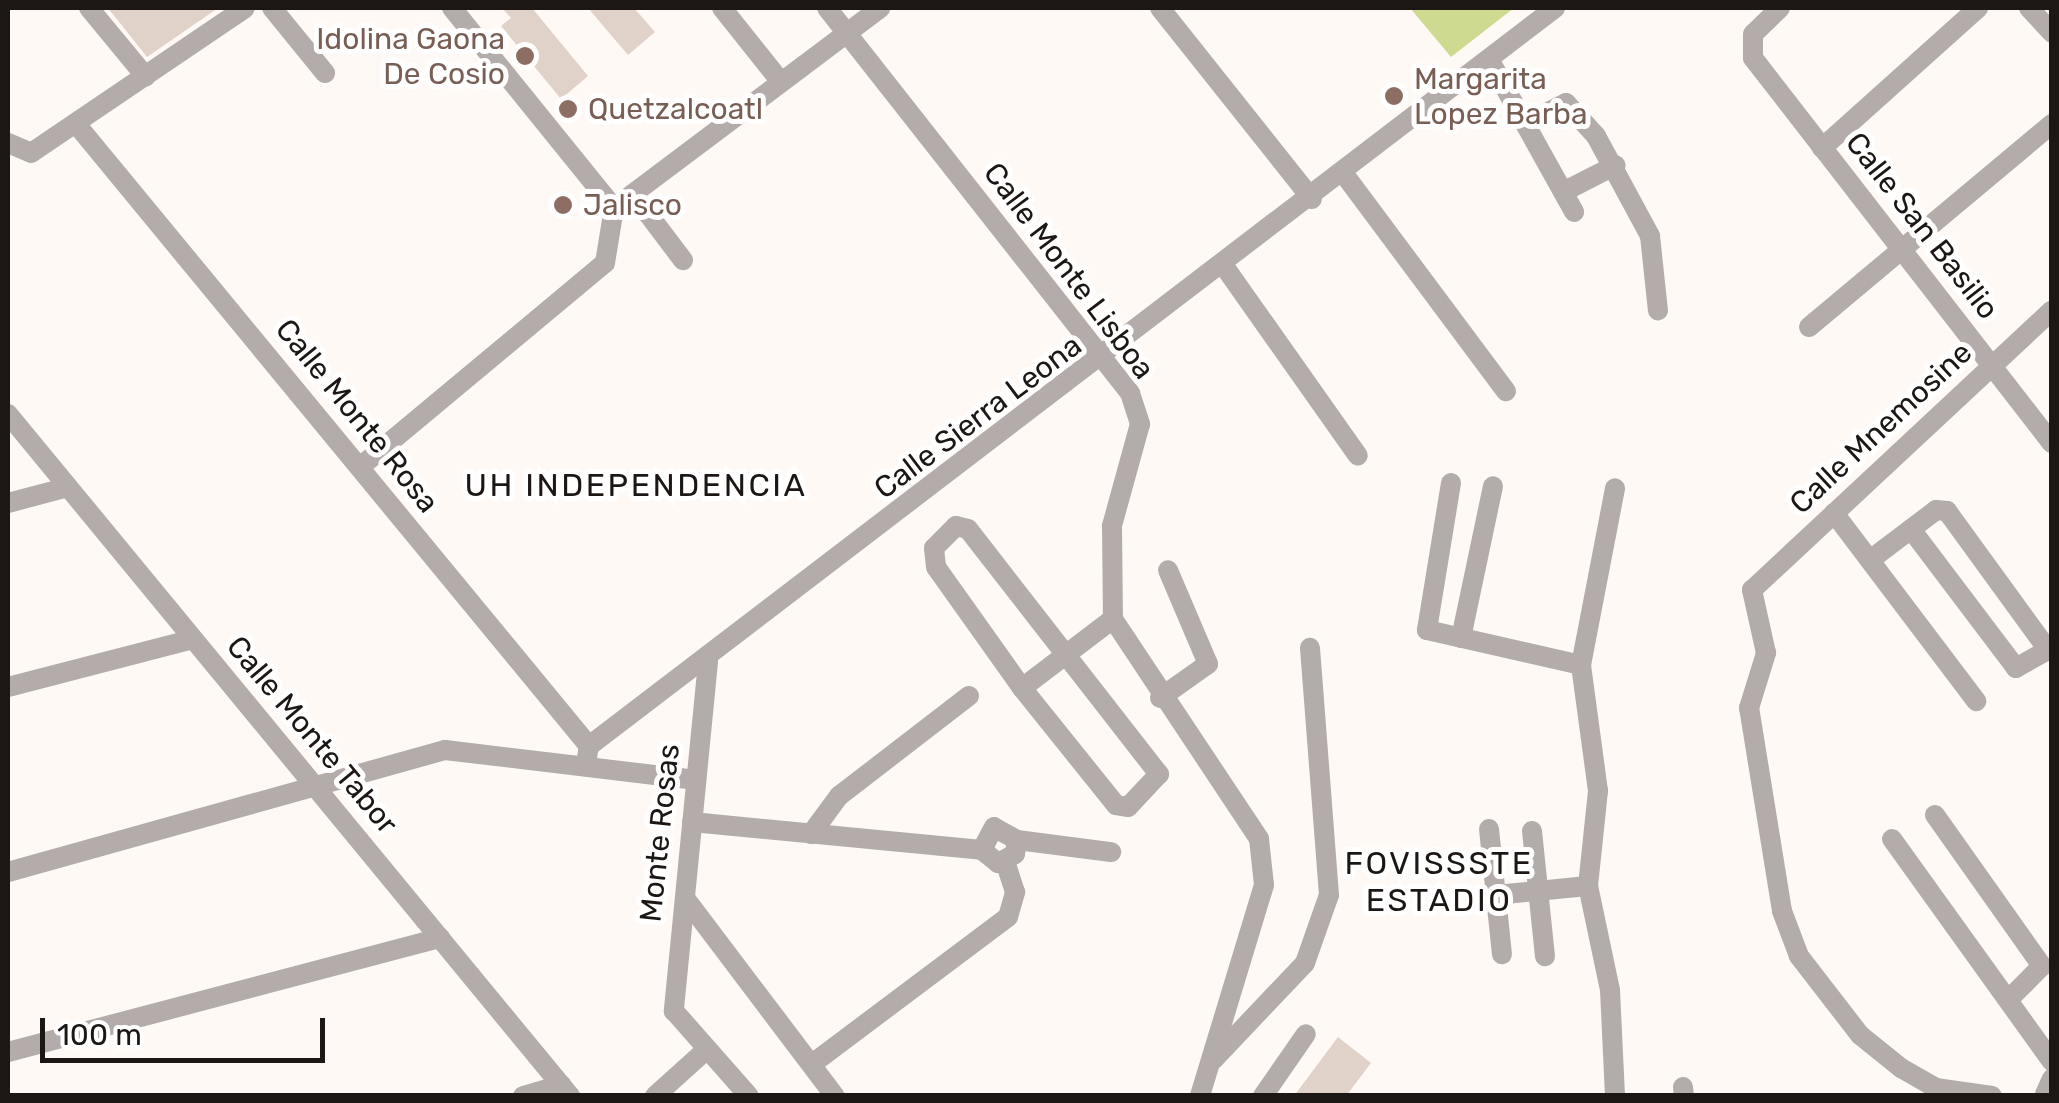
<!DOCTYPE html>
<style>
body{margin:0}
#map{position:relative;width:2059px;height:1103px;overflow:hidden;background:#fff9f5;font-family:Rubik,sans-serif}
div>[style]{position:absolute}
.green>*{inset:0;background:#ceda90}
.building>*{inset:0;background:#e0d1c9}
.minor>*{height:20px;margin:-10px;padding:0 10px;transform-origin:10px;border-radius:10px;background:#b3acab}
.dots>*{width:28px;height:28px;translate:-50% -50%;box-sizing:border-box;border:5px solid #fff;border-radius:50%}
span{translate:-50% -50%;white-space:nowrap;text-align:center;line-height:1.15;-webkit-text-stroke:10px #fff;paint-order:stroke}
.education-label{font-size:30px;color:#785e54}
.right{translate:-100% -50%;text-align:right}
.left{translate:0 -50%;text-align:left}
.street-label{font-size:30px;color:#1c1714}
.neighbourhood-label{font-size:32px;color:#1c1714;letter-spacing:2.5px}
.frame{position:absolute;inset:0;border:10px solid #1c1714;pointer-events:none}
.scale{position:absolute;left:40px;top:1018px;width:285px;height:45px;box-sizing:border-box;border:5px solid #1c1714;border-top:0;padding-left:12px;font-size:30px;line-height:35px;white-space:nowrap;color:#1c1714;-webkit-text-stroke:8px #fff;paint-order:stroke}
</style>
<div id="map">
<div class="green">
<i style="clip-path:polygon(1410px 8px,1514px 8px,1451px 57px)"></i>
</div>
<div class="building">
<i style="clip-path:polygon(108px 8px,218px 8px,147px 57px)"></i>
<i style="clip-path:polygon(502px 8px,532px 8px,588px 76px,561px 99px,501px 26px,511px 18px)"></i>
<i style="clip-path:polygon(588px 8px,634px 8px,655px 32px,628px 55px)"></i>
<i style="clip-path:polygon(1338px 1037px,1371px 1063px,1346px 1096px,1294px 1096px)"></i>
</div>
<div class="minor">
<i style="left:89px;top:8px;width:89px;rotate:50.4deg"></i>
<i style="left:272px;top:8px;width:84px;rotate:50.8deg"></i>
<i style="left:452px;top:8px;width:257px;rotate:51deg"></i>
<i style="left:722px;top:8px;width:95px;rotate:51.4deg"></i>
<i style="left:827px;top:8px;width:490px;rotate:51.8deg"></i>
<i style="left:1130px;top:393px;width:33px;rotate:72deg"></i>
<i style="left:1140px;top:424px;width:106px;rotate:105.4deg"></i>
<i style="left:1112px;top:526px;width:93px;rotate:89.4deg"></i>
<i style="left:1113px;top:619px;width:264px;rotate:56.4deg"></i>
<i style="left:1259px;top:839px;width:46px;rotate:83.8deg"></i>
<i style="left:1264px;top:885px;width:220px;rotate:106.9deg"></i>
<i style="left:1160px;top:8px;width:244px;rotate:51.5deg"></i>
<i style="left:1780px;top:8px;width:37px;rotate:136deg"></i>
<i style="left:1753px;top:34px;width:24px;rotate:90deg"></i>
<i style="left:1753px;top:58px;width:487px;rotate:52.2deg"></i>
<i style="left:2029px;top:8px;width:34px;rotate:47deg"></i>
<i style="left:1489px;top:59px;width:175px;rotate:60.9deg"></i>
<i style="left:1527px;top:123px;width:44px;rotate:-27.1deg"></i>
<i style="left:1566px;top:103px;width:45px;rotate:47.7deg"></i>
<i style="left:1596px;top:136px;width:114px;rotate:61.6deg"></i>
<i style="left:1650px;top:236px;width:75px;rotate:83.9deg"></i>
<i style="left:77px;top:125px;width:805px;rotate:50.5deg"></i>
<i style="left:8px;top:143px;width:25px;rotate:23deg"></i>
<i style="left:31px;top:153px;width:258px;rotate:-34.1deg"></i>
<i style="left:1822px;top:148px;width:210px;rotate:-41.9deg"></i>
<i style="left:1344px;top:174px;width:271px;rotate:53.3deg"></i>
<i style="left:1563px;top:192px;width:59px;rotate:-27deg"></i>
<i style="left:633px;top:194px;width:83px;rotate:52.9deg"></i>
<i style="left:1224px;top:266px;width:232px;rotate:54.8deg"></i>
<i style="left:1809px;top:327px;width:317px;rotate:-39.9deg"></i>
<i style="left:8px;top:414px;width:884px;rotate:50.51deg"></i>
<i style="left:360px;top:467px;width:319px;rotate:-39.8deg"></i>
<i style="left:605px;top:263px;width:56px;rotate:-80.7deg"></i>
<i style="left:614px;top:208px;width:333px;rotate:-36.9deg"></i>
<i style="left:1451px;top:483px;width:149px;rotate:99.3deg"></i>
<i style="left:1427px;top:630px;width:158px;rotate:12.8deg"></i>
<i style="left:8px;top:503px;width:62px;rotate:-14.9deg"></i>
<i style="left:1834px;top:513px;width:236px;rotate:52.9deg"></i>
<i style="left:956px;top:526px;width:12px;rotate:14deg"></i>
<i style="left:968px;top:529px;width:311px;rotate:52.1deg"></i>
<i style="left:1159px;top:774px;width:45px;rotate:133.2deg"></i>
<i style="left:1128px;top:807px;width:12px;rotate:-171deg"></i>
<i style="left:1116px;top:805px;width:150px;rotate:-128.8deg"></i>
<i style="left:1022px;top:688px;width:148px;rotate:-125.4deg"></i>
<i style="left:936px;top:567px;width:19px;rotate:-96deg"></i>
<i style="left:934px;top:548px;width:31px;rotate:-45deg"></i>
<i style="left:1870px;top:560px;width:83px;rotate:-37.1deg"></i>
<i style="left:1936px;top:510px;width:11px;rotate:5deg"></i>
<i style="left:1947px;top:511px;width:172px;rotate:54deg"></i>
<i style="left:2048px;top:650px;width:37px;rotate:151deg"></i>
<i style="left:2016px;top:668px;width:174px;rotate:-127.1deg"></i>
<i style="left:1461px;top:638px;width:155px;rotate:-78.1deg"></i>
<i style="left:708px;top:662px;width:351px;rotate:95.6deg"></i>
<i style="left:674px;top:1011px;width:113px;rotate:48.6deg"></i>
<i style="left:8px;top:687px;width:191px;rotate:-14.5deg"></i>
<i style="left:1022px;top:688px;width:114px;rotate:-37.2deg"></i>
<i style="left:1160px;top:698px;width:59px;rotate:-35.3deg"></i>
<i style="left:1208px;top:664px;width:102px;rotate:-113.1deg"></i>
<i style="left:586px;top:764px;width:18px;rotate:-81deg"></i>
<i style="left:589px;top:746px;width:1216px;rotate:-37.38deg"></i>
<i style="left:1935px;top:815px;width:185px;rotate:54.7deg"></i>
<i style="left:2042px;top:966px;width:47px;rotate:135deg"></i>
<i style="left:692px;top:822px;width:291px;rotate:5.5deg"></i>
<i style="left:982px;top:850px;width:21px;rotate:39deg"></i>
<i style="left:998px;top:863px;width:19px;rotate:-28deg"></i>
<i style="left:1015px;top:854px;width:14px;rotate:-82deg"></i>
<i style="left:1017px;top:840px;width:26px;rotate:-151deg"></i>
<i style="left:994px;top:827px;width:26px;rotate:118deg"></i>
<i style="left:1489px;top:829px;width:126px;rotate:84.1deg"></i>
<i style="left:1532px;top:831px;width:126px;rotate:84.1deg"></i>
<i style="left:811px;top:834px;width:47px;rotate:-53.6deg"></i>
<i style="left:839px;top:796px;width:164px;rotate:-37.6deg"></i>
<i style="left:1892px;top:839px;width:274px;rotate:54.3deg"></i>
<i style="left:1017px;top:840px;width:95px;rotate:7.3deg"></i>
<i style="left:8px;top:872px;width:454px;rotate:-15.6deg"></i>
<i style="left:445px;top:750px;width:253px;rotate:6.8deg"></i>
<i style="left:1496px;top:895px;width:92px;rotate:-5.6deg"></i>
<i style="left:685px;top:898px;width:248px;rotate:52.9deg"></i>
<i style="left:8px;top:1052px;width:447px;rotate:-14.8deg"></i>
<i style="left:1213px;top:1060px;width:134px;rotate:-46.5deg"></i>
<i style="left:1305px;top:963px;width:72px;rotate:-70.6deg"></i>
<i style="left:1329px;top:895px;width:248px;rotate:-94.4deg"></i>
<i style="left:812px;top:1064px;width:245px;rotate:-36.9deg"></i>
<i style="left:1008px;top:917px;width:26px;rotate:-74deg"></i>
<i style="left:1015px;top:892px;width:32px;rotate:-108deg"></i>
<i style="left:1683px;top:1087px;width:9px;rotate:84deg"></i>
<i style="left:2045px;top:1094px;width:17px;rotate:-66deg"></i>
<i style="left:523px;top:1096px;width:40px;rotate:-16deg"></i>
<i style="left:655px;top:1096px;width:70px;rotate:-42.1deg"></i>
<i style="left:1263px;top:1096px;width:75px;rotate:-55.3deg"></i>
<i style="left:1615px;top:1096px;width:106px;rotate:-92.7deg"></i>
<i style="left:1610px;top:990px;width:106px;rotate:-101.9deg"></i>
<i style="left:1588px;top:886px;width:96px;rotate:-84deg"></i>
<i style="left:1598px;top:791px;width:127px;rotate:-97.7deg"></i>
<i style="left:1581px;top:665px;width:180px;rotate:-79.1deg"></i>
<i style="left:1992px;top:1096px;width:57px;rotate:-171.9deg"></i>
<i style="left:1936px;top:1088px;width:40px;rotate:-150.3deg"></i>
<i style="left:1901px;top:1068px;width:53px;rotate:-141.2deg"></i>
<i style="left:1860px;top:1035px;width:100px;rotate:-127.7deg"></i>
<i style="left:1799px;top:956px;width:48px;rotate:-110.7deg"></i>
<i style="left:1782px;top:911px;width:206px;rotate:-99.2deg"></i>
<i style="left:1749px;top:708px;width:58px;rotate:-72.8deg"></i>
<i style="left:1766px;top:653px;width:65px;rotate:-102.5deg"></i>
<i style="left:1752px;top:590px;width:410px;rotate:-43deg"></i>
</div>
<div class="dots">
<i style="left:525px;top:56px;background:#8d6e63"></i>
<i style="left:1394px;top:96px;background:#8d6e63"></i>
<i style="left:568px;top:109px;background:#8d6e63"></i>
<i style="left:563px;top:205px;background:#8d6e63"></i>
</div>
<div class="education-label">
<span class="right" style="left:505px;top:56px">Idolina Gaona<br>De Cosio</span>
<span class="left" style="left:1414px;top:96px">Margarita<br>Lopez Barba</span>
<span class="left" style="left:588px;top:109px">Quetzalcoatl</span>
<span class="left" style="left:583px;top:205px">Jalisco</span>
</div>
<div class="street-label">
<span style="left:1922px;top:226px;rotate:52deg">Calle San Basilio</span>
<span style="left:1069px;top:271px;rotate:53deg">Calle Monte Lisboa</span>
<span style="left:357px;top:416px;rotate:51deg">Calle Monte Rosa</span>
<span style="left:978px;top:417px;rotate:-37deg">Calle Sierra Leona</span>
<span style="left:1881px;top:428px;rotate:-43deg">Calle Mnemosine</span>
<span style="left:312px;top:735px;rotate:50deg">Calle Monte Tabor</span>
<span style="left:660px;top:833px;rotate:-84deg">Monte Rosas</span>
</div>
<div class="neighbourhood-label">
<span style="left:636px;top:485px">UH INDEPENDENCIA</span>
<span style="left:1439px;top:882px">FOVISSSTE<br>ESTADIO</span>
</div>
<div class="frame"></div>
<div class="scale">100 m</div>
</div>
